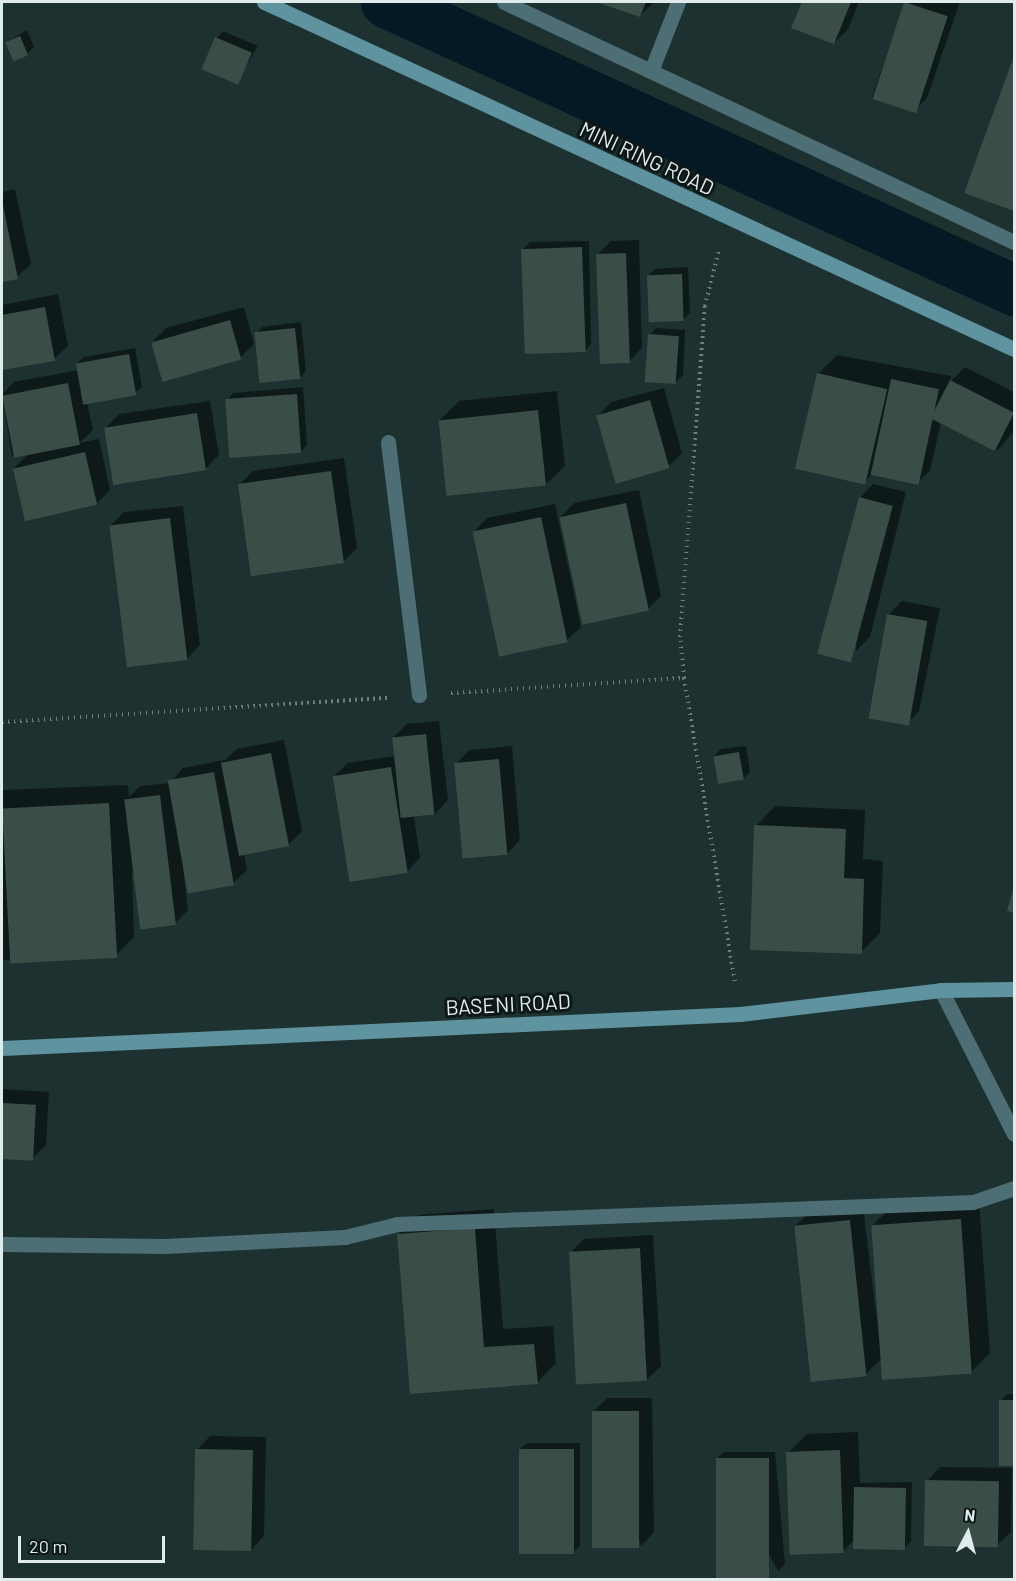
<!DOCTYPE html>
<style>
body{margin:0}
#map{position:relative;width:1016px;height:1581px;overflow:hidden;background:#1c3130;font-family:Barlow,sans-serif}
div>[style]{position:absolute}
.shadow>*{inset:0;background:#0007}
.canal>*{height:51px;margin:-25.5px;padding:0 25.5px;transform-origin:25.5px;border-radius:25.5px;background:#051924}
.building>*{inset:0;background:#3a4e47;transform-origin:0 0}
.path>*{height:4px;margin-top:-2px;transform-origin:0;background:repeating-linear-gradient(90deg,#6c7e7d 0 1.5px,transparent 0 6px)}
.lane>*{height:15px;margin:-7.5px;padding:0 7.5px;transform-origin:7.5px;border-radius:7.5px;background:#4e6e76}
.street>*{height:15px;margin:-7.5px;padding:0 7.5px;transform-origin:7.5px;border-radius:7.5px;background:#4e6e76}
.secondary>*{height:15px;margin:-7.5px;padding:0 7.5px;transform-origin:7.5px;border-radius:7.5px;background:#5e939f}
span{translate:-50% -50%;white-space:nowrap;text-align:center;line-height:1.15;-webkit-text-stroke:6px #0e1717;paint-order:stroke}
.street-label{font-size:21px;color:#dfeceb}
.frame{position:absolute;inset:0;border:3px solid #dfeceb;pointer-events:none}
.north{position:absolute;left:938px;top:1503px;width:60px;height:60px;-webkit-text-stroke:4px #0e1717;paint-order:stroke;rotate:6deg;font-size:16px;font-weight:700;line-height:24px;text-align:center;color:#dfeceb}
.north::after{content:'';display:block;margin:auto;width:21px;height:27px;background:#dfeceb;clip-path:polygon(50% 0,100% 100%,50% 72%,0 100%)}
.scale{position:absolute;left:18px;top:1536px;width:147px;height:27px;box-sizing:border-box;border:3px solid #dfeceb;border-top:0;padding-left:8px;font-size:18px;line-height:21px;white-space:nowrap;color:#dfeceb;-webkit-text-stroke:4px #0e1717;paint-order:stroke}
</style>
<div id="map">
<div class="shadow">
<i style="clip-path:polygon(600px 2px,654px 2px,640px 16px)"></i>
<i style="clip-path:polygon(803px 2px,859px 2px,848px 29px,834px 43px,793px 27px)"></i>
<i style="clip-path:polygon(905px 2px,960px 2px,927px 98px,914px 111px,872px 97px)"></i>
<i style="clip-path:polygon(27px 30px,34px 47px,27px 54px,7px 42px)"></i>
<i style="clip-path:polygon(223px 31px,258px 46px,236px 83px,217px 38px)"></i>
<i style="clip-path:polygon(1014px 60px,1014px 209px,966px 192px)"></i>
<i style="clip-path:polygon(15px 189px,31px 264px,17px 277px,2px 281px,2px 192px)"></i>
<i style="clip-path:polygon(639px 240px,642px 348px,629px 361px,598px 254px,611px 241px)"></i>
<i style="clip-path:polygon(589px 241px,591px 344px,585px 351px,523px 249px,530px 242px)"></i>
<i style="clip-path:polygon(688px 267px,690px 313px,683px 320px,648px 275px,655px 269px)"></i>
<i style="clip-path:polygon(58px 294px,68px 346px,54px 359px,2px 369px,2px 305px)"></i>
<i style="clip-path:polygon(244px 307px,254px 344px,240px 358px,152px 342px,166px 328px)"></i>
<i style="clip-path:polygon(301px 322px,306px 371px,300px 378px,256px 334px,262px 327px)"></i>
<i style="clip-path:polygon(656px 328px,685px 330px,683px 375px,676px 382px,649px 335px)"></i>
<i style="clip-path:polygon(135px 348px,142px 387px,135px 393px,87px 402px,93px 430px,79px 443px,99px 439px,110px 490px,96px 504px,14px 468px,29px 453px,12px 456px,2px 395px,14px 382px,79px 370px,77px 363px,84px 357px)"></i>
<i style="clip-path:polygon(837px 355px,951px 376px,950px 382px,965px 367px,1014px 392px,1014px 431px,998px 450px,941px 422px,930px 471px,916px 484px,872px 474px,864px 483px,818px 374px)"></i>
<i style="clip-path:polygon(303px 387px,307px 445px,301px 452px,227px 400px,233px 393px)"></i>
<i style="clip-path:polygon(664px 388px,682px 453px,668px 467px,598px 416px,611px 402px)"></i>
<i style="clip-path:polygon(557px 391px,565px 466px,545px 485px,440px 420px,459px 401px)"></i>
<i style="clip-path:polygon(210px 401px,219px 455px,205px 469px,106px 428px,119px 414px)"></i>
<i style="clip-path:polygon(344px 458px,357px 548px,343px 562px,240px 484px,253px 471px)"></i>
<i style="clip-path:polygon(873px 484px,906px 492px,870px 637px,856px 651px,860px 498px)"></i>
<i style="clip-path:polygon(639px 490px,661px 596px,647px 610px,561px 517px,574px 503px)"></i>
<i style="clip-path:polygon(555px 504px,581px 627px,567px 640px,474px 532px,487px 518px)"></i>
<i style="clip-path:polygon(183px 506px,200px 645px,187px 659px,110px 526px,124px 512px)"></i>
<i style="clip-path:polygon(902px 601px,940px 608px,919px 711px,906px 724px,889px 614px)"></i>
<i style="clip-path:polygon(439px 721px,448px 800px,435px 814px,414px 817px,420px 858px,406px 872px,334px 776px,348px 763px,395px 756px,393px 738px,407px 724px)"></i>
<i style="clip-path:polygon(284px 740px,302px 831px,288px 845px,244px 853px,247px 870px,233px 883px,183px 868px,188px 910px,174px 924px,132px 872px,134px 937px,115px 956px,2px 960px,2px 790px,128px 785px,129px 797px,140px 786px,170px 783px,183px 768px,225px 760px,237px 749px)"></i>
<i style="clip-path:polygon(512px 746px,520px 840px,507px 854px,456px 764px,469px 750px)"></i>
<i style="clip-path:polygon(746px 746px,750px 772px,743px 779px,714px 756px,721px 749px)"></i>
<i style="clip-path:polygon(775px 806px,865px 810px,863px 859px,883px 861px,880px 933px,861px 952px,756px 826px)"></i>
<i style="clip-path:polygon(2px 1089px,49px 1092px,46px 1145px,32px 1159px,2px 1157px)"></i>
<i style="clip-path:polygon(979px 1201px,990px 1353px,971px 1372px,881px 1359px,866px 1374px,795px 1226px,809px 1213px,863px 1207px,880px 1345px,872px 1226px,891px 1207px)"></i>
<i style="clip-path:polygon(494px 1209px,503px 1329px,553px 1326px,556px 1363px,537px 1383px,411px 1392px,399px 1234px,418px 1215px)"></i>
<i style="clip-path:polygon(653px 1235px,661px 1366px,647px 1379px,570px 1253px,584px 1239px)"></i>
<i style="clip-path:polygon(1008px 1394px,1014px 1394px,1014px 1465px,1001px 1465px,1001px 1400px)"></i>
<i style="clip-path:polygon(607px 1398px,652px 1398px,654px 1532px,641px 1546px,593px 1412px)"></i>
<i style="clip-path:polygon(858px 1432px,860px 1483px,912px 1482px,911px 1541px,905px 1548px,855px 1539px,843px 1551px,787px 1454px,807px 1434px)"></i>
<i style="clip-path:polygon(210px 1436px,266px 1437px,264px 1536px,251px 1550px,197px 1450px)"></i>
<i style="clip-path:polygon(527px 1443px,580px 1443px,580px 1546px,573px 1553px,520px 1449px)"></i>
<i style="clip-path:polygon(724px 1452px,775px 1452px,785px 1564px,778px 1571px,717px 1458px)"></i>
<i style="clip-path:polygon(940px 1467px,1012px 1468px,1011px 1532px,997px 1545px,927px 1481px)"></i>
</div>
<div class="canal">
<i style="left:386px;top:2px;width:691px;rotate:24.64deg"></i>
</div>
<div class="building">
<i style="clip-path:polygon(596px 2px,646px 2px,640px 17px)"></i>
<i style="clip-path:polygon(802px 2px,851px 2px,834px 44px,791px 28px)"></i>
<i style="left:904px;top:2px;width:46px;height:102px;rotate:18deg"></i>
<i style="left:20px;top:36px;width:21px;height:16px;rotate:67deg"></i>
<i style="left:215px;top:37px;width:40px;height:35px;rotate:23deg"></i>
<i style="clip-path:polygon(1014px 56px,1014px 211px,964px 193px)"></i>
<i style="clip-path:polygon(3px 205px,18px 279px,2px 282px,2px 205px)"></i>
<i style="left:582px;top:247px;width:105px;height:61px;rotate:88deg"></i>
<i style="left:626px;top:253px;width:110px;height:30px;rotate:88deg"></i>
<i style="left:682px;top:274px;width:47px;height:35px;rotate:88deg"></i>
<i style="clip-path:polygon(45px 307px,55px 361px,2px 370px,2px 315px)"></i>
<i style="left:230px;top:320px;width:41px;height:82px;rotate:74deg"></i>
<i style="left:295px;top:328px;width:51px;height:41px;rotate:84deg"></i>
<i style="left:648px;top:334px;width:31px;height:48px;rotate:4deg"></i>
<i style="left:129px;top:354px;width:42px;height:54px;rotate:80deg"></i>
<i style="left:817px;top:373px;width:72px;height:98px;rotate:13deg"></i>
<i style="left:891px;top:379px;width:49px;height:98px;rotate:12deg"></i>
<i style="left:950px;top:380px;width:72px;height:43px;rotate:27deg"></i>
<i style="left:68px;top:383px;width:63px;height:67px;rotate:79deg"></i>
<i style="left:297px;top:394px;width:59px;height:72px;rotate:86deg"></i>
<i style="left:650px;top:400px;width:71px;height:56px;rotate:74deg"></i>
<i style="left:538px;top:410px;width:76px;height:100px;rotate:84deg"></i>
<i style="left:197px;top:413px;width:58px;height:94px;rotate:81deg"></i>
<i style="left:85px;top:452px;width:54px;height:74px;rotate:77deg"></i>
<i style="left:331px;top:471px;width:93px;height:94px;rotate:82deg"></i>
<i style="left:859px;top:497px;width:35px;height:162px;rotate:15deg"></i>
<i style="left:626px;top:503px;width:110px;height:68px;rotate:78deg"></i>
<i style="left:541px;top:517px;width:128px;height:70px;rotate:78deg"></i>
<i style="left:170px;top:518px;width:143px;height:61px;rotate:83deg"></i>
<i style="left:887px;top:614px;width:41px;height:106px;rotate:10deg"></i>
<i style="left:426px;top:734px;width:81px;height:34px;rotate:84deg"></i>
<i style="left:739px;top:752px;width:28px;height:26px;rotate:80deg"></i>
<i style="left:271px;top:753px;width:95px;height:51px;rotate:79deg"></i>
<i style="left:499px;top:759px;width:96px;height:45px;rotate:85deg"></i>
<i style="left:391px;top:767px;width:107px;height:59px;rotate:81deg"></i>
<i style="left:214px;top:772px;width:115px;height:47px;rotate:80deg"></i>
<i style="left:160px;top:795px;width:131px;height:36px;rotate:83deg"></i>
<i style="left:109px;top:803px;width:155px;height:107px;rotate:87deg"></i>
<i style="clip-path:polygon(754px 825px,846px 829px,844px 878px,864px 879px,862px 954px,750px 950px)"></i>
<i style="clip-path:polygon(1014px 886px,1014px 913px,1007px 911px)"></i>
<i style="left:2px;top:1103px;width:34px;height:56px;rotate:3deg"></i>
<i style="left:961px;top:1219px;width:155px;height:90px;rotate:86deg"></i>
<i style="left:850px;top:1220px;width:157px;height:56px;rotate:84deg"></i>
<i style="clip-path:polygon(475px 1228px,484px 1347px,534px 1344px,538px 1384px,410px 1394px,397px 1234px)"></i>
<i style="left:640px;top:1248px;width:133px;height:71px;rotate:87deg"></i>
<i style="left:999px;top:1400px;width:15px;height:66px"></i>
<i style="left:592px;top:1411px;width:47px;height:137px"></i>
<i style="left:195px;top:1449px;width:58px;height:101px;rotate:1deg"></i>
<i style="left:519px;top:1449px;width:55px;height:105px"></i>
<i style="left:840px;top:1450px;width:103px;height:54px;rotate:88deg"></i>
<i style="left:716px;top:1458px;width:53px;height:120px"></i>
<i style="left:925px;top:1480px;width:74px;height:66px;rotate:1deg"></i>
<i style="left:854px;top:1487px;width:52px;height:62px;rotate:1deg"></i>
</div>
<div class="path">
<i style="left:684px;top:678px;width:41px;rotate:-95.6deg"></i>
<i style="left:680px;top:637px;width:332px;rotate:-85.7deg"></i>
<i style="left:705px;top:306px;width:59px;rotate:-76.2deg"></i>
<i style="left:451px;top:693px;width:233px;rotate:-3.7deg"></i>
<i style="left:684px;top:678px;width:308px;rotate:80.5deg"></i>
<i style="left:2px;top:722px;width:386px;rotate:-3.6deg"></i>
</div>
<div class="lane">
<i style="left:388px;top:442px;width:255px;rotate:83deg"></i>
</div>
<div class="street">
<i style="left:504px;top:2px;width:564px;rotate:25.2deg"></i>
<i style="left:651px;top:71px;width:74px;rotate:-68.6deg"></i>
<i style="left:941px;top:990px;width:161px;rotate:63.1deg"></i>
<i style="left:2px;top:1244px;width:163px;rotate:0.7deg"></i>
<i style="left:165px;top:1246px;width:180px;rotate:-2.9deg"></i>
<i style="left:345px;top:1237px;width:54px;rotate:-14deg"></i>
<i style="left:397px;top:1224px;width:576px;rotate:-2.19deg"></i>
<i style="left:973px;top:1202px;width:43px;rotate:-18.9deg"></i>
</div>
<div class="secondary">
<i style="left:264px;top:2px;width:826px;rotate:24.83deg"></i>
<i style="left:2px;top:1048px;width:739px;rotate:-2.64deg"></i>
<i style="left:740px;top:1014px;width:202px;rotate:-6.8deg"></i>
<i style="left:941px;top:990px;width:73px;rotate:-0.8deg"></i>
</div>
<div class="street-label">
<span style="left:647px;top:158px;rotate:25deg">MINI RING ROAD</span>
<span style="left:508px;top:1004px;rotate:-3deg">BASENI ROAD</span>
</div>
<div class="frame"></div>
<div class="north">N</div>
<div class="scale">20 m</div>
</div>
